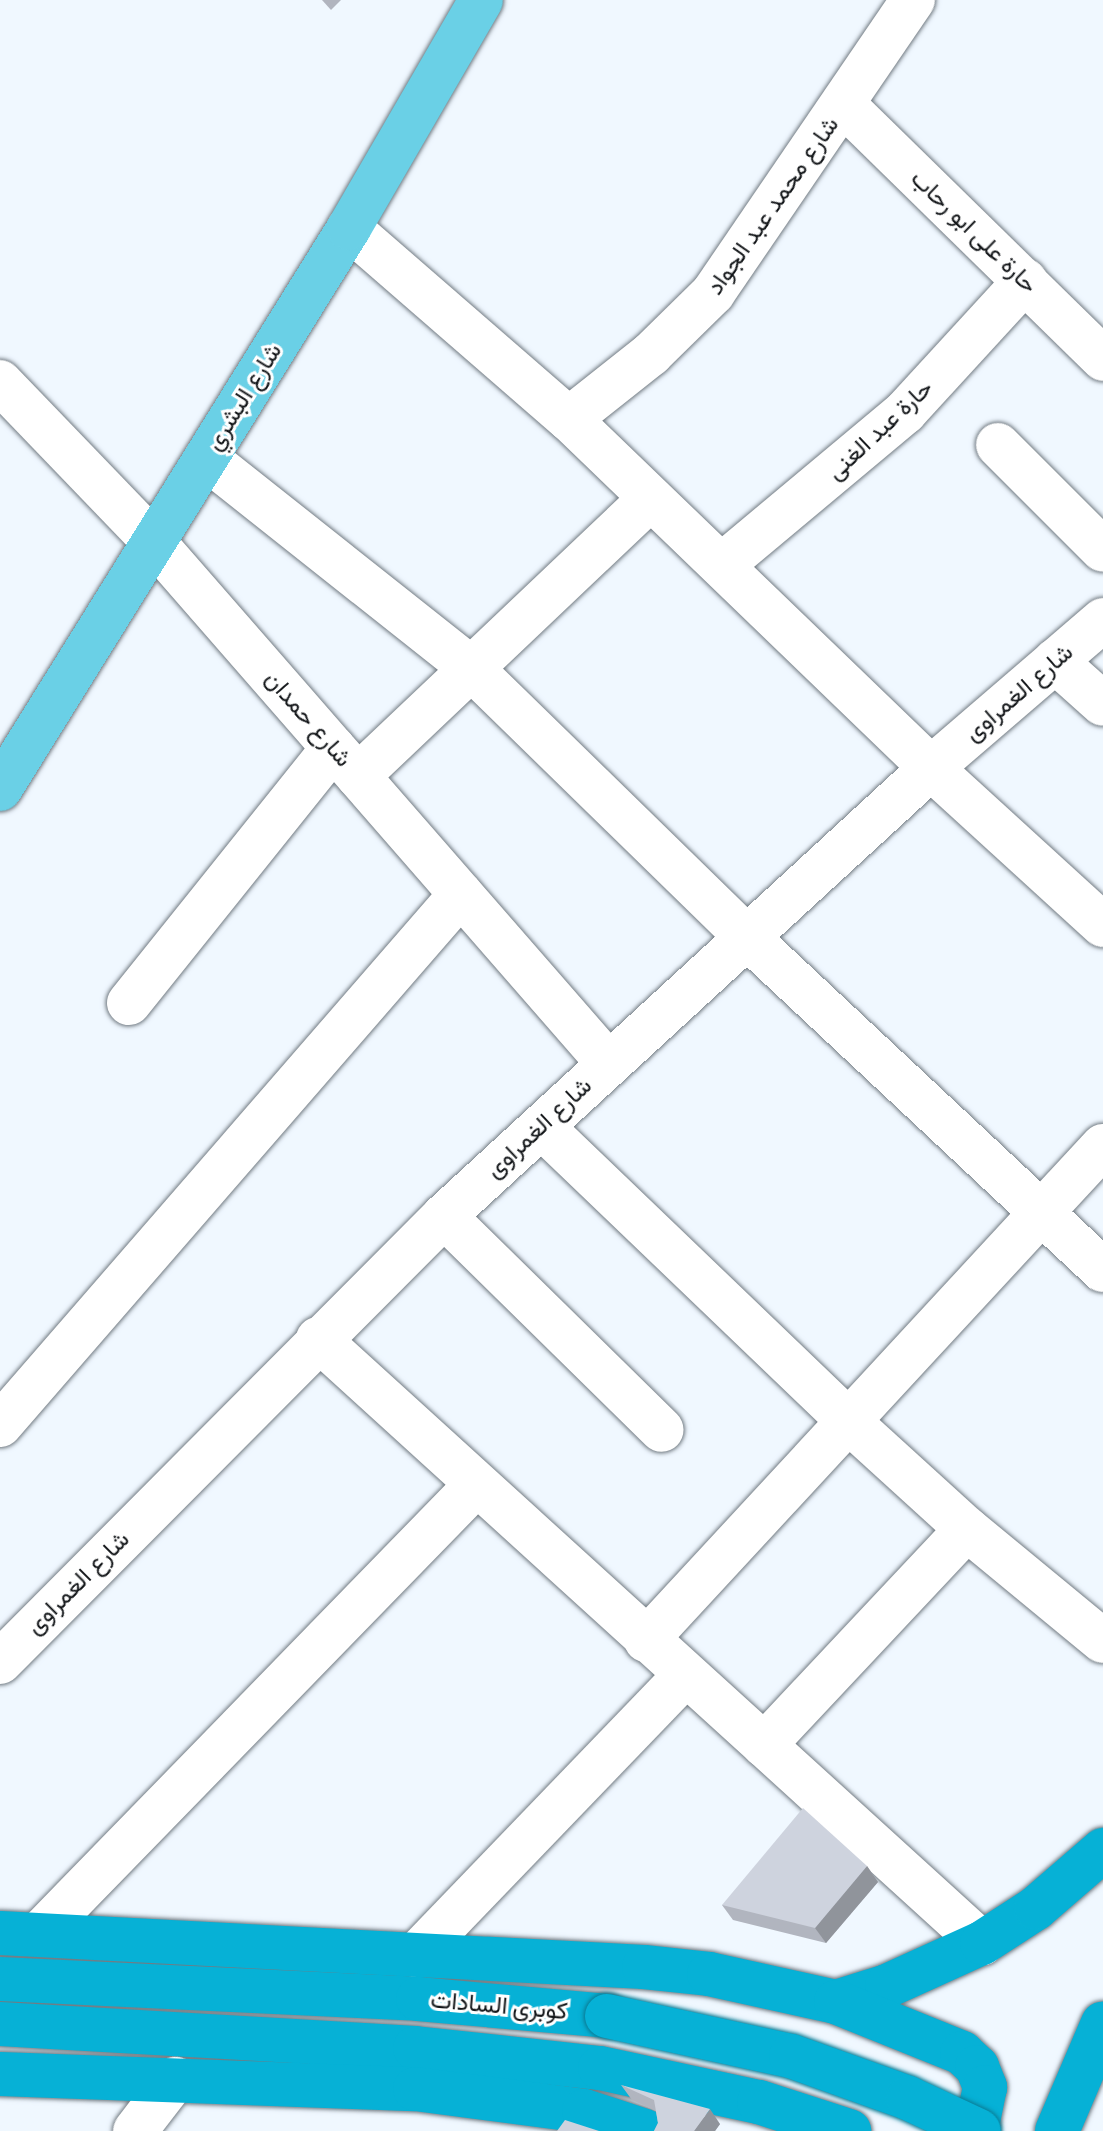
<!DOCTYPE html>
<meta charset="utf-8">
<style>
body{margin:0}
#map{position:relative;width:1103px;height:2131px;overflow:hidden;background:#f0f8ff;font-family:"Roboto Condensed",Vazirmatn,sans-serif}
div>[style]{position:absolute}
.roads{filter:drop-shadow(0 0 2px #727b83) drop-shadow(0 0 2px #727b83)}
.minor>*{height:44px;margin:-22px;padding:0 22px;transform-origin:22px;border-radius:22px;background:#fff}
.major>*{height:44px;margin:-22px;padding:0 22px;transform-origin:22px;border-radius:22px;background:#6ad0e6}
.highway>*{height:44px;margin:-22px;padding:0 22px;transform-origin:22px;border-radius:22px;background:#06b1d6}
.bridges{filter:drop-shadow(0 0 2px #0b7b94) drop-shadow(0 0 2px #0b7b94)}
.highway-bridge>*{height:44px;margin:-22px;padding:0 22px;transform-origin:22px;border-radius:22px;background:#06b1d6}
.wall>*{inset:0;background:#b1b5bf}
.shaded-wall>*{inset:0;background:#90949b}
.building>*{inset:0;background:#ced3de}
span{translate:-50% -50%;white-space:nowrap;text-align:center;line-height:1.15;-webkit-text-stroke:6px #fff;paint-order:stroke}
.street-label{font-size:24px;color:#131619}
</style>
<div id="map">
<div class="roads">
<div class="minor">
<i style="left:844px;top:105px;width:363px;rotate:44.4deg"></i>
<i style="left:349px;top:228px;width:291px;rotate:41deg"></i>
<i style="left:569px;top:419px;width:503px;rotate:43.95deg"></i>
<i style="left:931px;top:768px;width:233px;rotate:42.4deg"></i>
<i style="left:0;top:382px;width:219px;rotate:46.1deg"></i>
<i style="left:152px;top:540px;width:695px;rotate:48.91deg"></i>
<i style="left:569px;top:419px;width:105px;rotate:-38.4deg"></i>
<i style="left:651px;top:354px;width:87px;rotate:-44.5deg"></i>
<i style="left:713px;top:293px;width:355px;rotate:-55.7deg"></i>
<i style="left:998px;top:445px;width:148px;rotate:45deg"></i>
<i style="left:206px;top:458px;width:340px;rotate:38.4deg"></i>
<i style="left:472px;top:669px;width:385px;rotate:44.3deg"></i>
<i style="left:748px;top:938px;width:486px;rotate:43.1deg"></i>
<i style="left:722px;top:565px;width:239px;rotate:-39.9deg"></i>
<i style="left:905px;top:412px;width:178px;rotate:-47.5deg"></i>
<i style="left:1055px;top:661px;width:64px;rotate:41.9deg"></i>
<i style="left:358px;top:776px;width:401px;rotate:-43.5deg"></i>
<i style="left:129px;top:1003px;width:327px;rotate:-51.3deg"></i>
<i style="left:542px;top:1127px;width:422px;rotate:43.8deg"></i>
<i style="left:846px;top:1419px;width:164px;rotate:42.3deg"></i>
<i style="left:967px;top:1529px;width:176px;rotate:39.5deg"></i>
<i style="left:444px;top:1216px;width:305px;rotate:44.5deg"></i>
<i style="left:318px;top:1339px;width:898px;rotate:42.29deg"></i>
<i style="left:0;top:1425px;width:703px;rotate:-49.04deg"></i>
<i style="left:646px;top:1640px;width:673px;rotate:-47.23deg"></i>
<i style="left:0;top:1662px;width:629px;rotate:-45.13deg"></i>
<i style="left:444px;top:1216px;width:662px;rotate:-42.61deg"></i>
<i style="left:931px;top:768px;width:227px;rotate:-40.7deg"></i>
<i style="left:764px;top:1745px;width:296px;rotate:-46.8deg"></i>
<i style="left:40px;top:1933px;width:625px;rotate:-45.78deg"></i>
<i style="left:416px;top:1955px;width:388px;rotate:-46.1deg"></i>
<i style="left:135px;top:2131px;width:66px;rotate:-52.4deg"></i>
</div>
<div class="major">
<i style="left:0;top:789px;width:661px;rotate:-58.11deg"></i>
<i style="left:349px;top:228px;width:263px;rotate:-59.9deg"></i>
</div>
<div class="highway">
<i style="left:0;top:1933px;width:645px;rotate:3.02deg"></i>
<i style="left:644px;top:1967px;width:65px;rotate:6.1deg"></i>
<i style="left:709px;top:1974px;width:130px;rotate:12.4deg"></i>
<i style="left:836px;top:2002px;width:53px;rotate:-17.4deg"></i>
<i style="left:887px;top:1986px;width:104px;rotate:-24.4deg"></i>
<i style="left:982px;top:1943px;width:64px;rotate:-32.9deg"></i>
<i style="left:1036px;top:1908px;width:89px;rotate:-40.9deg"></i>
<i style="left:0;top:1979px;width:418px;rotate:2.7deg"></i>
<i style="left:418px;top:1999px;width:190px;rotate:5.1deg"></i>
<i style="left:836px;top:2002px;width:136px;rotate:22deg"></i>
<i style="left:962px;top:2053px;width:21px;rotate:43deg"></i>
<i style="left:977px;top:2067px;width:22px;rotate:68deg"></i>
<i style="left:985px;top:2087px;width:45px;rotate:101.6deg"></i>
<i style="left:0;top:2024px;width:416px;rotate:3.3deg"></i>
<i style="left:415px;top:2048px;width:186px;rotate:6.2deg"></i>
<i style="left:600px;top:2068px;width:163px;rotate:12.1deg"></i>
<i style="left:759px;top:2102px;width:95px;rotate:17.9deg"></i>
<i style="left:0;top:2074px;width:415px;rotate:2.1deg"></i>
<i style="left:415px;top:2089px;width:170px;rotate:7.4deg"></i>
<i style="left:584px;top:2111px;width:64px;rotate:18.2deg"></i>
<i style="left:1057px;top:2131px;width:117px;rotate:-66.9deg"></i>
</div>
</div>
<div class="bridges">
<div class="highway-bridge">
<i style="left:607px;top:2016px;width:188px;rotate:12.3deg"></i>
<i style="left:791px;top:2056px;width:124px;rotate:19.7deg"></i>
<i style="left:908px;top:2098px;width:78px;rotate:24.9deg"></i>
</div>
</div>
<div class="wall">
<i style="clip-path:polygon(322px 0,341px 0,331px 10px)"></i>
<i style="clip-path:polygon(867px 1866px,878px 1882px,826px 1943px,733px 1920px,722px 1905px)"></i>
<i style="clip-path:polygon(621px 2085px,720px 2124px,715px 2131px,654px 2131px,658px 2123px,656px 2111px,632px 2100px)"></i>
</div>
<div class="shaded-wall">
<i style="clip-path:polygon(867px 1866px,878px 1882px,826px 1943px,815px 1928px)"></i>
<i style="clip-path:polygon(710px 2109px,720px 2124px,715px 2131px,694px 2131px)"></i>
</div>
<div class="building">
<i style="clip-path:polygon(803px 1808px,867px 1866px,815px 1928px,722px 1905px)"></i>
<i style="clip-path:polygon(621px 2085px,710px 2109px,694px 2131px,654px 2131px,658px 2123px,654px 2100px)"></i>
<i style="clip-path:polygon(565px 2120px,599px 2131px,557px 2131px)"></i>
</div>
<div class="street-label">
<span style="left:773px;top:206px;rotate:-55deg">شارع محمد عبد الجواد</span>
<span style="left:974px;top:232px;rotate:44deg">حارة على ابو رحاب</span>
<span style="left:244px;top:397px;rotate:-58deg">شارع البشري</span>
<span style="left:880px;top:430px;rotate:-43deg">حارة عبد الغنى</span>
<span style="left:1019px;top:693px;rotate:-41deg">شارع الغمراوى</span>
<span style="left:308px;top:719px;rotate:49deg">شارع حمدان</span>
<span style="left:539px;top:1128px;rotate:-43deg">شارع الغمراوى</span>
<span style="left:78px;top:1583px;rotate:-45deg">شارع الغمراوى</span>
<span style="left:499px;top:2006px;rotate:5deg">كوبرى السادات</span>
</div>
</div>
